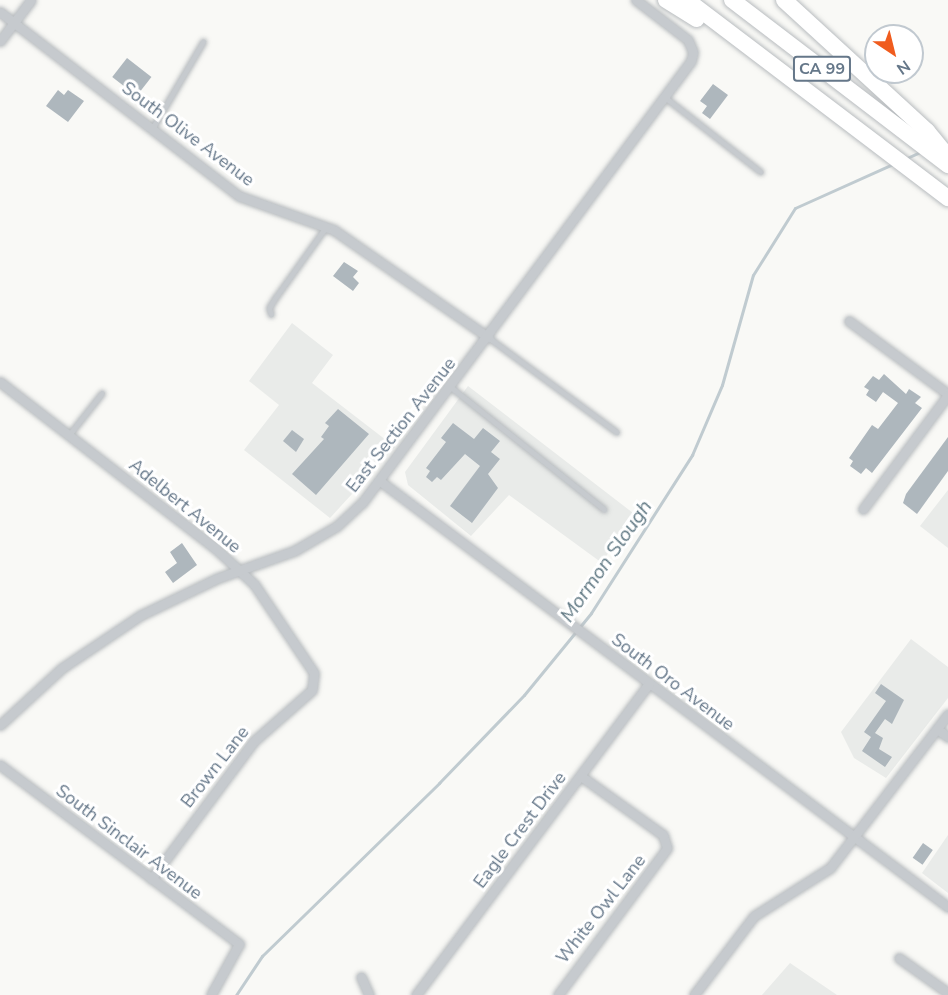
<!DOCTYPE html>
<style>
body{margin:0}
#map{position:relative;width:948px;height:995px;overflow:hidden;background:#f9f9f6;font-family:"Nunito Sans",sans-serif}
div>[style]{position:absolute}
.built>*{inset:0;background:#e9ebe9}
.stream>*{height:3px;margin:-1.5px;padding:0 1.5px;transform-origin:1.5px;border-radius:1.5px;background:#c0cbd0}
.building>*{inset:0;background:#aeb7bd;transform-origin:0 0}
.roads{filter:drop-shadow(0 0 2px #b8bcbf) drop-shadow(0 0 2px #b8bcbf)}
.service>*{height:4.5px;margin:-2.25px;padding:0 2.25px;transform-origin:2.25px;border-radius:2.25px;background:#c6cace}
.minor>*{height:9px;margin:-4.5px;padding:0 4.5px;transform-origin:4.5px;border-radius:4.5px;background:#c6cace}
.motorway>*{height:16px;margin:-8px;padding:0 8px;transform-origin:8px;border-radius:8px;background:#fff}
span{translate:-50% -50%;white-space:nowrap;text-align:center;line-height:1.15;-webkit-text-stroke:6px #fff;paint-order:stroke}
.shield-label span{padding:2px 4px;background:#fff;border:2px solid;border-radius:4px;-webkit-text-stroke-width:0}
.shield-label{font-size:16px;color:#657789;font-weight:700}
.street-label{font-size:18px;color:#657789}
.water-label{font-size:20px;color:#617984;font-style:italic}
.north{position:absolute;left:864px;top:24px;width:60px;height:60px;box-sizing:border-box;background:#fff;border:2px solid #c1c9d0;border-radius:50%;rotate:145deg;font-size:16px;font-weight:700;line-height:24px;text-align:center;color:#657789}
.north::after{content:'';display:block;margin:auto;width:21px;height:27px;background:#f05c1e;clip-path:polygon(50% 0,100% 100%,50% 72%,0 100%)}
</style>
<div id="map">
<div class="built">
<i style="clip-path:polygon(292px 323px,333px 355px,312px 383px,395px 447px,330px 518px,244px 450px,279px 405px,249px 381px)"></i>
<i style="clip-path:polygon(468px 386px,633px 513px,602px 563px,509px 495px,471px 536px,408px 485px,405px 472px)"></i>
<i style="clip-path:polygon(948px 490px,948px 548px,920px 526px)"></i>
<i style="clip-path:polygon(911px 639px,948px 667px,948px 698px,886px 778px,854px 758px,841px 732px)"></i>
<i style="clip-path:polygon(948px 835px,948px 893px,922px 873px)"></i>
<i style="clip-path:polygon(790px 963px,837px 995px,762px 995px)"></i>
</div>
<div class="stream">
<i style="left:907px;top:158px;width:14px;rotate:-25deg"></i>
<i style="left:236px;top:995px;width:47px;rotate:-56.3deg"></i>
<i style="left:262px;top:956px;width:248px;rotate:-44.3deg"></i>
<i style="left:439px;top:783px;width:122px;rotate:-46deg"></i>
<i style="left:524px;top:695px;width:106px;rotate:-50.7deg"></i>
<i style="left:591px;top:613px;width:188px;rotate:-57.4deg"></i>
<i style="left:692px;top:455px;width:76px;rotate:-66.8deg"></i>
<i style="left:722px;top:385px;width:114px;rotate:-74.3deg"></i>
<i style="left:753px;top:275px;width:79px;rotate:-57.9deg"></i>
<i style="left:795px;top:208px;width:107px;rotate:-24.2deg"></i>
</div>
<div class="building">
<i style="left:127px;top:58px;width:31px;height:24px;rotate:38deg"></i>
<i style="clip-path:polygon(713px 84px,728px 95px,710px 119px,702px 113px,707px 106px,700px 101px)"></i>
<i style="clip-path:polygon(58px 90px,64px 95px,68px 90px,84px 101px,68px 122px,46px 106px)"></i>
<i style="clip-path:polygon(344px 262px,358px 271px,353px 277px,359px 283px,353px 291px,333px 276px)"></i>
<i style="clip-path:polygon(884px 374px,906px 394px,909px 389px,921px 397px,915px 403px,922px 408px,872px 473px,866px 468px,861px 474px,850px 466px,853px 461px,849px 458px,872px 425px,878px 429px,898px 403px,883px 392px,876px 402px,866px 395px,869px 390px,864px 387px,873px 376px,879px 380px)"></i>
<i style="clip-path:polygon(338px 409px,369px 434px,316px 495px,292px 474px,324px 439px,321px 437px,329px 426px,325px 423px)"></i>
<i style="clip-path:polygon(453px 423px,474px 439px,483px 428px,500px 441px,491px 452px,500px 459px,488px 474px,498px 488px,472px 523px,450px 506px,480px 466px,465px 454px,441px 480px,437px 477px,432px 482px,426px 477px,430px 471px,426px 468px,446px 442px,441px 438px)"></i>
<i style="clip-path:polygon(292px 430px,304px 439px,296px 452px,283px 441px)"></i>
<i style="clip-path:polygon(948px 437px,948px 471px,917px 514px,903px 503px,906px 494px)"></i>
<i style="clip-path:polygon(182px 543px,197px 565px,173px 583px,165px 572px,177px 563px,170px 552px)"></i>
<i style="clip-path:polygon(881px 684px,904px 700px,892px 724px,885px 719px,875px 733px,883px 738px,879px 749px,892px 757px,885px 767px,862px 751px,871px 737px,864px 732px,886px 701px,875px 693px)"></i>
<i style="left:923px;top:843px;width:12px;height:18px;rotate:35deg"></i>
</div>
<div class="roads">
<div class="service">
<i style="left:666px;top:98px;width:120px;rotate:37.9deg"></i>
<i style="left:152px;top:129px;width:101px;rotate:-59.6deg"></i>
<i style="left:271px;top:315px;width:7px;rotate:-106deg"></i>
<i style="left:269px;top:308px;width:13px;rotate:-58deg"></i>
<i style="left:276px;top:297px;width:86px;rotate:-54.5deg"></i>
<i style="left:488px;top:337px;width:160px;rotate:36.4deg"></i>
<i style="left:451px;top:387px;width:196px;rotate:38.6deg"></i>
<i style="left:69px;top:435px;width:53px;rotate:-51.8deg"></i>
</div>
<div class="minor">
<i style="left:0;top:12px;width:302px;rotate:37.6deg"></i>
<i style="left:239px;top:196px;width:101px;rotate:19.7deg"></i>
<i style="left:334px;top:230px;width:188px;rotate:34.8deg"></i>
<i style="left:0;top:41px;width:51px;rotate:-52.9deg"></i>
<i style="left:849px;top:321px;width:123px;rotate:36.4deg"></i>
<i style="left:0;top:382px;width:273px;rotate:37.7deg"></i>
<i style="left:216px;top:549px;width:52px;rotate:42.6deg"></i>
<i style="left:254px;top:584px;width:107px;rotate:56deg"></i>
<i style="left:314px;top:673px;width:17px;rotate:97deg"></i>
<i style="left:312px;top:690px;width:77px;rotate:138.7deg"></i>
<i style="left:254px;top:741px;width:172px;rotate:126.7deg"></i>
<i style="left:380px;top:481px;width:710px;rotate:36.87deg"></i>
<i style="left:863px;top:509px;width:142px;rotate:-53.3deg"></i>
<i style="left:0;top:725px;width:84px;rotate:-42.6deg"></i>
<i style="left:62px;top:668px;width:95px;rotate:-33.9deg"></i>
<i style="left:141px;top:615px;width:85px;rotate:-25.7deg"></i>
<i style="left:218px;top:578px;width:81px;rotate:-19.6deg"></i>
<i style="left:294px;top:551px;width:50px;rotate:-30.2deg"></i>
<i style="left:337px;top:526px;width:34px;rotate:-43deg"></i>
<i style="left:362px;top:503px;width:551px;rotate:-53.34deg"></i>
<i style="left:691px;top:61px;width:9px;rotate:-77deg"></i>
<i style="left:693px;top:52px;width:13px;rotate:-113deg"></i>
<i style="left:688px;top:40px;width:66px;rotate:-142.4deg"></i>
<i style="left:937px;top:729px;width:14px;rotate:36deg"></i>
<i style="left:0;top:765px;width:299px;rotate:36.8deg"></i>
<i style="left:239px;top:944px;width:58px;rotate:118.8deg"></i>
<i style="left:899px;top:958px;width:60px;rotate:35.5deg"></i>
<i style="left:361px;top:977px;width:20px;rotate:66deg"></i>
<i style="left:416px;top:995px;width:389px;rotate:-53.2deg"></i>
<i style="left:558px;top:995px;width:183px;rotate:-53.4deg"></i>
<i style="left:667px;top:848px;width:14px;rotate:-107deg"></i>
<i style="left:663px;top:835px;width:101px;rotate:-144.3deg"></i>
<i style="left:694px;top:995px;width:99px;rotate:-52.8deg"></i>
<i style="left:754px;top:916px;width:90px;rotate:-32.3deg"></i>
<i style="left:830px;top:868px;width:194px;rotate:-52.5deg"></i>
</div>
<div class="motorway">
<i style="left:666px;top:0;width:36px;rotate:32deg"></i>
<i style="left:687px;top:0;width:328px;rotate:37.2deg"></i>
<i style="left:732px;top:0;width:272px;rotate:37.4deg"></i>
<i style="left:784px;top:0;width:194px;rotate:42.5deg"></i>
<i style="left:927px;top:131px;width:32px;rotate:51deg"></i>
</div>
</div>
<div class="shield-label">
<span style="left:822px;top:69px">CA 99</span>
</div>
<div class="street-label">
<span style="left:188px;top:134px;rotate:37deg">South Olive Avenue</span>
<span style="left:401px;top:425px;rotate:-52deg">East Section Avenue</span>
<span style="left:185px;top:506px;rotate:39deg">Adelbert Avenue</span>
<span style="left:673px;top:682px;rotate:37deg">South Oro Avenue</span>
<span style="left:215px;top:767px;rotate:-52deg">Brown Lane</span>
<span style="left:520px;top:830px;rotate:-53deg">Eagle Crest Drive</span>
<span style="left:129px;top:842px;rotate:37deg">South Sinclair Avenue</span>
<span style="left:601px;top:909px;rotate:-52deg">White Owl Lane</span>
</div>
<div class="water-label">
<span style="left:606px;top:561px;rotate:-55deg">Mormon Slough</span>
</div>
<div class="north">N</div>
</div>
